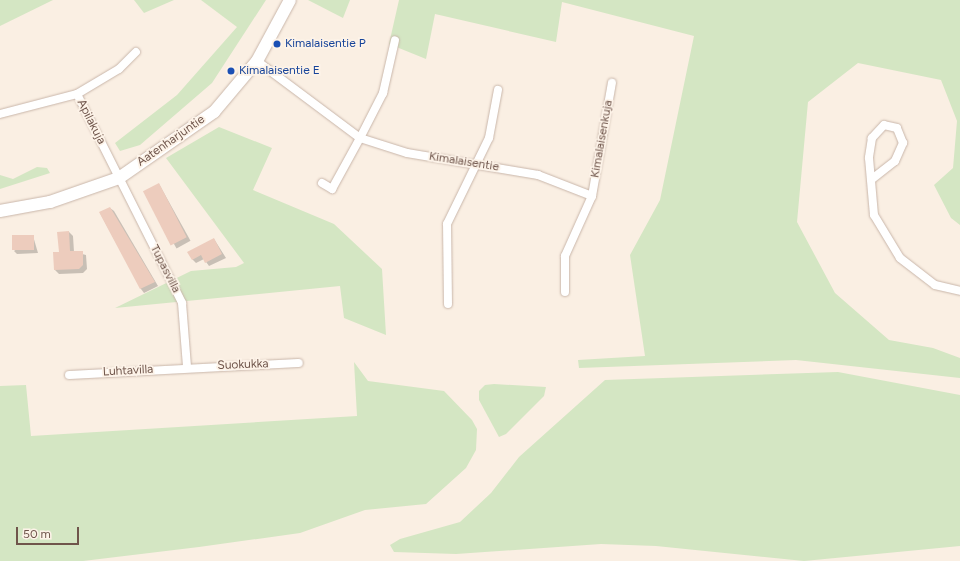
<!DOCTYPE html>
<style>
body{margin:0}
#map{position:relative;width:960px;height:561px;overflow:hidden;background:#faefe3;font-family:Figtree,sans-serif}
div>[style]{position:absolute}
.green>*{inset:0;background:#d4e6c3}
.shadow>*{inset:0;background:#0003;transform-origin:0 0}
.building>*{inset:0;background:#edccbd;transform-origin:0 0}
.roads{filter:drop-shadow(0 0 1px #c9b6aa) drop-shadow(0 0 1px #c9b6aa)}
.street>*{height:8px;margin:-4px;padding:0 4px;transform-origin:4px;border-radius:4px;background:#fff}
.secondary>*{height:12px;margin:-6px;padding:0 6px;transform-origin:6px;border-radius:6px;background:#fff}
.dots>*{width:11px;height:11px;translate:-50% -50%;box-sizing:border-box;border:2px solid #fdf3e8;border-radius:50%}
span{translate:-50% -50%;white-space:nowrap;text-align:center;line-height:1.15;-webkit-text-stroke:3.5px #fdf3e8;paint-order:stroke}
.transit-label{font-size:12px;color:#164399}
.left{translate:0 -50%;text-align:left}
.street-label{font-size:12px;color:#6f554b}
.scale{position:absolute;left:16px;top:527px;width:63px;height:18px;box-sizing:border-box;border:2px solid #6f554b;border-top:0;padding-left:5px;font-size:12px;line-height:14px;white-space:nowrap;color:#6f554b;-webkit-text-stroke:3px #fdf3e8;paint-order:stroke}
</style>
<div id="map">
<div class="green">
<i style="clip-path:polygon(0 0,53px 0,0 26px)"></i>
<i style="clip-path:polygon(134px 0,174px 0,144px 13px)"></i>
<i style="clip-path:polygon(201px 0,266px 0,212px 83px,140px 145px,120px 151px,115px 143px,177px 95px,237px 27px)"></i>
<i style="clip-path:polygon(308px 0,350px 0,343px 18px)"></i>
<i style="clip-path:polygon(399px 0,960px 0,960px 225px,951px 218px,934px 185px,953px 168px,957px 121px,941px 80px,858px 63px,808px 102px,797px 222px,835px 293px,889px 340px,933px 348px,960px 358px,960px 378px,796px 360px,579px 368px,578px 360px,645px 356px,630px 255px,660px 200px,694px 36px,562px 2px,556px 42px,435px 14px,426px 59px,389px 44px)"></i>
<i style="clip-path:polygon(219px 127px,272px 148px,253px 190px,334px 224px,382px 269px,386px 335px,344px 318px,340px 286px,115px 308px,191px 271px,236px 267px,244px 263px,166px 158px)"></i>
<i style="clip-path:polygon(37px 167px,47px 168px,50px 173px,0 189px,0 175px,13px 179px)"></i>
<i style="clip-path:polygon(354px 362px,368px 381px,444px 391px,472px 420px,477px 429px,476px 450px,466px 468px,426px 504px,365px 510px,300px 533px,199px 547px,83px 561px,0 561px,0 386px,26px 385px,31px 436px,357px 416px)"></i>
<i style="clip-path:polygon(838px 372px,960px 395px,960px 546px,804px 561px,656px 546px,601px 544px,456px 554px,394px 552px,390px 545px,400px 539px,460px 522px,491px 493px,519px 457px,605px 380px)"></i>
<i style="clip-path:polygon(485px 385px,494px 384px,546px 387px,544px 396px,506px 434px,499px 437px,479px 400px,479px 391px)"></i>
</div>
<div class="shadow">
<i style="left:159px;top:184px;width:65px;height:16px;rotate:61deg"></i>
<i style="clip-path:polygon(110px 208px,114px 211px,158px 286px,144px 293px,141px 289px,100px 213px)"></i>
<i style="clip-path:polygon(69px 232px,73px 236px,74px 252px,86px 255px,87px 269px,83px 273px,59px 274px,55px 270px)"></i>
<i style="clip-path:polygon(33px 236px,38px 253px,17px 254px,14px 251px)"></i>
<i style="clip-path:polygon(214px 239px,226px 258px,209px 266px,204px 259px,196px 263px,192px 259px)"></i>
</div>
<div class="building">
<i style="left:159px;top:183px;width:61px;height:18px;rotate:63deg"></i>
<i style="clip-path:polygon(110px 207px,155px 282px,140px 289px,99px 212px)"></i>
<i style="clip-path:polygon(69px 231px,70px 251px,83px 251px,83px 265px,79px 269px,54px 270px,53px 252px,59px 252px,57px 232px)"></i>
<i style="left:34px;top:235px;width:15px;height:22px;rotate:90deg"></i>
<i style="clip-path:polygon(214px 238px,222px 254px,205px 263px,201px 255px,192px 260px,187px 252px)"></i>
</div>
<div class="roads">
<div class="street">
<i style="left:257px;top:61px;width:129px;rotate:36.8deg"></i>
<i style="left:360px;top:138px;width:49px;rotate:17.7deg"></i>
<i style="left:407px;top:153px;width:133px;rotate:9.5deg"></i>
<i style="left:538px;top:175px;width:58px;rotate:21.3deg"></i>
<i style="left:592px;top:196px;width:66px;rotate:114.2deg"></i>
<i style="left:565px;top:256px;width:36px;rotate:90deg"></i>
<i style="left:77px;top:94px;width:234px;rotate:63.3deg"></i>
<i style="left:182px;top:303px;width:64px;rotate:85.5deg"></i>
<i style="left:0;top:114px;width:80px;rotate:-14.6deg"></i>
<i style="left:77px;top:94px;width:49px;rotate:-30.8deg"></i>
<i style="left:119px;top:69px;width:24px;rotate:-45deg"></i>
<i style="left:872px;top:179px;width:29px;rotate:-38deg"></i>
<i style="left:895px;top:161px;width:20px;rotate:-66deg"></i>
<i style="left:903px;top:143px;width:16px;rotate:-112deg"></i>
<i style="left:897px;top:128px;width:13px;rotate:-167deg"></i>
<i style="left:884px;top:125px;width:18px;rotate:133deg"></i>
<i style="left:872px;top:138px;width:20px;rotate:99deg"></i>
<i style="left:869px;top:158px;width:57px;rotate:85deg"></i>
<i style="left:874px;top:215px;width:50px;rotate:58.8deg"></i>
<i style="left:900px;top:258px;width:44px;rotate:37.6deg"></i>
<i style="left:935px;top:285px;width:26px;rotate:13deg"></i>
<i style="left:322px;top:183px;width:12px;rotate:31deg"></i>
<i style="left:332px;top:189px;width:58px;rotate:-61.2deg"></i>
<i style="left:360px;top:138px;width:51px;rotate:-62.9deg"></i>
<i style="left:383px;top:93px;width:54px;rotate:-77.2deg"></i>
<i style="left:592px;top:196px;width:115px;rotate:-80deg"></i>
<i style="left:448px;top:304px;width:80px;rotate:-90.7deg"></i>
<i style="left:447px;top:224px;width:96px;rotate:-64deg"></i>
<i style="left:489px;top:138px;width:49px;rotate:-79.4deg"></i>
<i style="left:69px;top:375px;width:230px;rotate:-3deg"></i>
</div>
<div class="secondary">
<i style="left:0;top:211px;width:51px;rotate:-10.2deg"></i>
<i style="left:50px;top:202px;width:73px;rotate:-19.2deg"></i>
<i style="left:119px;top:178px;width:116px;rotate:-34.8deg"></i>
<i style="left:214px;top:112px;width:67px;rotate:-49.9deg"></i>
<i style="left:257px;top:61px;width:69px;rotate:-61.6deg"></i>
</div>
</div>
<div class="dots">
<i style="left:277px;top:44px;background:#1a4fb4"></i>
<i style="left:231px;top:71px;background:#1a4fb4"></i>
</div>
<div class="transit-label">
<span class="left" style="left:285px;top:44px">Kimalaisentie P</span>
<span class="left" style="left:239px;top:71px">Kimalaisentie E</span>
</div>
<div class="street-label">
<span style="left:91px;top:122px;rotate:63deg">Apilakuja</span>
<span style="left:602px;top:139px;rotate:-80deg">Kimalaisenkuja</span>
<span style="left:171px;top:141px;rotate:-35deg">Aatenharjuntie</span>
<span style="left:464px;top:162px;rotate:9deg">Kimalaisentie</span>
<span style="left:165px;top:269px;rotate:63deg">Tupasvilla</span>
<span style="left:243px;top:365px;rotate:-2deg">Suokukka</span>
<span style="left:128px;top:371px;rotate:-3deg">Luhtavilla</span>
</div>
<div class="scale">50 m</div>
</div>
